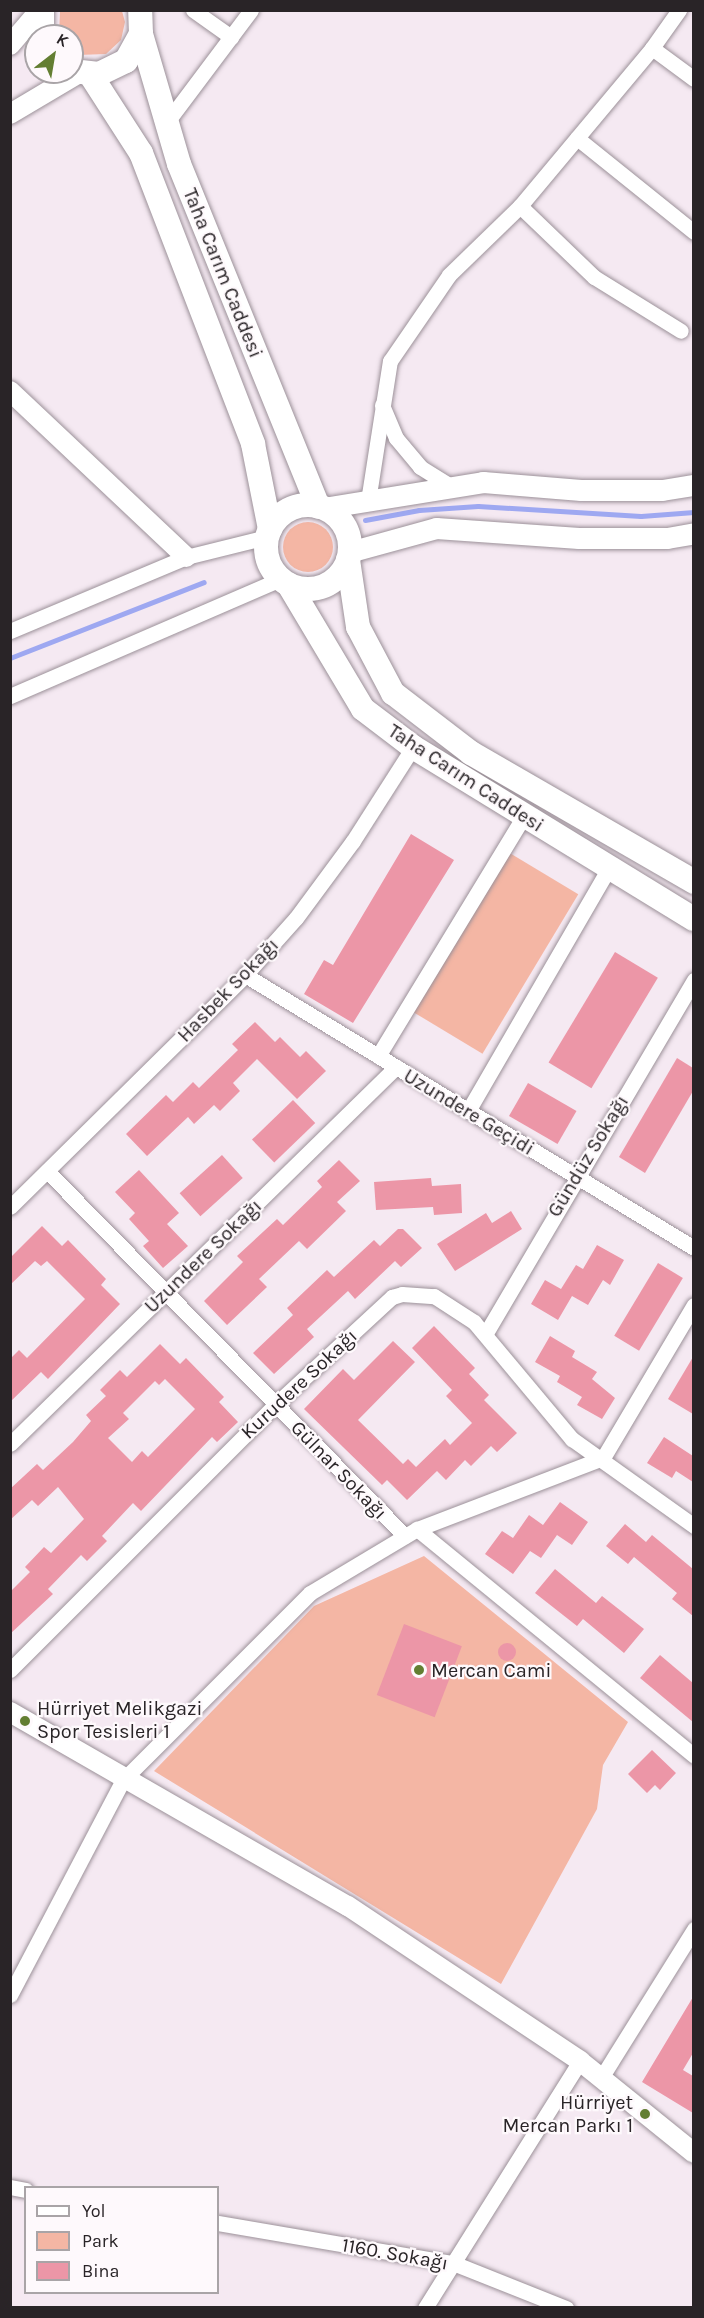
<!DOCTYPE html>
<meta charset="utf-8">
<style>
body{margin:0}
#map{position:relative;width:704px;height:2318px;overflow:hidden;background:#f5e9f2;font-family:Karla,sans-serif}
div>[style]{position:absolute}
.green>*{inset:0;background:#f4b6a4;transform-origin:0 0}
.round{border-radius:50%}
.stream>*{height:5px;margin:-2.5px;padding:0 2.5px;transform-origin:2.5px;border-radius:2.5px;background:#9ea8f1}
.building>*{inset:0;background:#ec96a7;transform-origin:0 0}
.roads{filter:drop-shadow(0 0 2px #9c9199) drop-shadow(0 0 2px #9c9199)}
.minor>*{height:15px;margin:-7.5px;padding:0 7.5px;transform-origin:7.5px;border-radius:7.5px;background:#fff}
.tertiary>*{height:20px;margin:-10px;padding:0 10px;transform-origin:10px;border-radius:10px;background:#fff}
.secondary>*{height:21px;margin:-10.5px;padding:0 10.5px;transform-origin:10.5px;border-radius:10.5px;background:#fff}
.primary>*{height:24px;margin:-12px;padding:0 12px;transform-origin:12px;border-radius:12px;background:#fff}
.primary>.ring{margin:-12px;padding:0;box-sizing:content-box;background:none;border:24px solid #fff;border-radius:50%}
.dots>*{width:16px;height:16px;translate:-50% -50%;box-sizing:border-box;border:3px solid #fef9fc;border-radius:50%}
span{translate:-50% -50%;white-space:nowrap;text-align:center;line-height:1.15;-webkit-text-stroke:4.5px #fef9fc;paint-order:stroke}
.street-label{font-size:20px;color:#292427}
.poi-label{font-size:20px;color:#292427}
.left{translate:0 -50%;text-align:left}
.right{translate:-100% -50%;text-align:right}
.frame{position:absolute;inset:0;border:12px solid #292427;pointer-events:none}
.legend{position:absolute;left:24px;top:2186px;width:195px;height:108px;box-sizing:border-box;background:#fef9fc;border:2px solid #a9a4a7;margin:0;padding:8px 10px;list-style:none;font-size:18px;color:#292427}
.legend li{display:flex;align-items:center;gap:12px;height:30px}
.legend b{width:30px;border:2px solid #a9a4a7}
.north{position:absolute;left:24px;top:24px;width:60px;height:60px;box-sizing:border-box;background:#fef9fc;border:2px solid #a9a4a7;border-radius:50%;rotate:31deg;font-size:16px;font-weight:700;line-height:24px;text-align:center;color:#292427}
.north::after{content:'';display:block;margin:auto;width:21px;height:27px;background:#637e32;clip-path:polygon(50% 0,100% 100%,50% 72%,0 100%)}
</style>
<div id="map">
<div class="green">
<i style="clip-path:polygon(60px 11px,122px 11px,125px 22px,121px 40px,106px 54px,78px 55px,72px 51px,72px 36px,59px 35px)"></i>
<i class="round" style="left:283px;top:522px;width:50px;height:50px"></i>
<i style="left:508px;top:852px;width:82px;height:186px;rotate:31deg"></i>
<i style="clip-path:polygon(424px 1556px,628px 1722px,603px 1765px,597px 1809px,501px 1984px,154px 1771px,314px 1606px)"></i>
</div>
<div class="stream">
<i style="left:365px;top:520px;width:55px;rotate:-10.5deg"></i>
<i style="left:419px;top:510px;width:59px;rotate:-3.9deg"></i>
<i style="left:478px;top:506px;width:163px;rotate:3.5deg"></i>
<i style="left:641px;top:516px;width:53px;rotate:-4.3deg"></i>
<i style="left:10px;top:658px;width:208px;rotate:-21.4deg"></i>
</div>
<div class="building">
<i style="clip-path:polygon(411px 834px,454px 860px,353px 1023px,304px 994px,324px 960px,333px 965px)"></i>
<i style="left:615px;top:952px;width:50px;height:129px;rotate:31deg"></i>
<i style="clip-path:polygon(255px 1022px,275px 1042px,280px 1037px,300px 1057px,306px 1051px,326px 1071px,297px 1099px,257px 1059px,233px 1083px,240px 1091px,220px 1111px,214px 1105px,194px 1124px,188px 1117px,147px 1156px,126px 1134px,166px 1095px,173px 1102px,193px 1082px,199px 1088px,238px 1050px,232px 1044px)"></i>
<i style="clip-path:polygon(677px 1058px,693px 1068px,693px 1091px,645px 1173px,619px 1157px)"></i>
<i style="left:528px;top:1083px;width:56px;height:38px;rotate:30deg"></i>
<i style="left:293px;top:1100px;width:32px;height:57px;rotate:46deg"></i>
<i style="left:222px;top:1155px;width:31px;height:57px;rotate:48deg"></i>
<i style="clip-path:polygon(339px 1160px,360px 1181px,337px 1202px,346px 1211px,307px 1249px,299px 1241px,259px 1279px,267px 1287px,227px 1325px,204px 1301px,243px 1262px,237px 1256px,277px 1219px,283px 1225px,322px 1187px,317px 1181px)"></i>
<i style="clip-path:polygon(139px 1170px,179px 1213px,167px 1224px,188px 1246px,163px 1268px,143px 1246px,149px 1241px,129px 1219px,135px 1213px,115px 1192px)"></i>
<i style="clip-path:polygon(431px 1178px,432px 1186px,461px 1184px,462px 1213px,434px 1215px,433px 1207px,376px 1210px,374px 1182px)"></i>
<i style="clip-path:polygon(511px 1211px,522px 1229px,455px 1271px,437px 1244px,486px 1213px,492px 1223px)"></i>
<i style="clip-path:polygon(42px 1226px,62px 1246px,68px 1240px,106px 1279px,101px 1285px,120px 1304px,48px 1379px,41px 1372px,10px 1402px,10px 1359px,19px 1350px,27px 1358px,85px 1299px,47px 1261px,41px 1266px,35px 1261px,10px 1285px,10px 1258px)"></i>
<i style="clip-path:polygon(398px 1229px,403px 1229px,422px 1248px,401px 1267px,395px 1261px,355px 1299px,348px 1291px,307px 1329px,314px 1337px,274px 1374px,253px 1353px,293px 1315px,287px 1308px,327px 1270px,334px 1277px,374px 1240px,380px 1246px)"></i>
<i style="clip-path:polygon(597px 1245px,624px 1260px,610px 1285px,603px 1280px,588px 1305px,572px 1296px,558px 1320px,531px 1304px,545px 1280px,561px 1289px,576px 1265px,583px 1269px)"></i>
<i style="left:658px;top:1263px;width:29px;height:85px;rotate:31deg"></i>
<i style="clip-path:polygon(434px 1326px,475px 1368px,469px 1374px,489px 1395px,484px 1400px,517px 1433px,497px 1452px,491px 1446px,471px 1466px,465px 1460px,446px 1480px,437px 1471px,407px 1500px,387px 1480px,382px 1485px,304px 1409px,343px 1369px,354px 1380px,393px 1341px,415px 1362px,358px 1420px,403px 1464px,408px 1459px,416px 1467px,445px 1439px,450px 1445px,472px 1423px,446px 1396px,452px 1390px,412px 1348px)"></i>
<i style="clip-path:polygon(550px 1336px,575px 1351px,572px 1357px,597px 1372px,592px 1379px,615px 1398px,602px 1419px,577px 1405px,582px 1397px,557px 1382px,560px 1376px,535px 1362px)"></i>
<i style="clip-path:polygon(evenodd,160px 1344px,180px 1364px,186px 1358px,224px 1397px,219px 1402px,238px 1422px,217px 1442px,212px 1437px,141px 1511px,133px 1503px,102px 1536px,107px 1541px,87px 1561px,81px 1555px,48px 1589px,53px 1594px,10px 1634px,10px 1592px,30px 1572px,25px 1567px,44px 1547px,51px 1553px,84px 1519px,58px 1487px,38px 1506px,32px 1500px,10px 1520px,10px 1489px,37px 1464px,43px 1470px,73px 1442px,91px 1421px,86px 1415px,106px 1396px,100px 1390px,120px 1370px,127px 1377px,160px 1344px,165px 1379px,195px 1409px,148px 1457px,142px 1451px,132px 1462px,108px 1438px,129px 1419px,123px 1413px,155px 1381px,159px 1385px,165px 1379px)"></i>
<i style="clip-path:polygon(693px 1357px,693px 1414px,668px 1399px)"></i>
<i style="clip-path:polygon(664px 1437px,693px 1456px,693px 1482px,676px 1471px,672px 1478px,647px 1463px)"></i>
<i style="clip-path:polygon(560px 1502px,588px 1522px,572px 1545px,557px 1535px,541px 1558px,530px 1551px,513px 1574px,485px 1554px,502px 1531px,513px 1538px,529px 1515px,543px 1525px)"></i>
<i style="clip-path:polygon(625px 1524px,646px 1542px,652px 1535px,693px 1569px,693px 1616px,672px 1599px,677px 1593px,634px 1557px,628px 1564px,606px 1546px)"></i>
<i style="clip-path:polygon(555px 1569px,596px 1603px,602px 1596px,644px 1629px,624px 1653px,583px 1619px,577px 1626px,535px 1593px)"></i>
<i style="left:404px;top:1624px;width:62px;height:76px;rotate:21deg"></i>
<i class="round" style="left:498px;top:1643px;width:18px;height:18px"></i>
<i style="clip-path:polygon(660px 1655px,693px 1683px,693px 1722px,640px 1678px)"></i>
<i style="clip-path:polygon(652px 1750px,676px 1773px,660px 1790px,655px 1785px,647px 1793px,628px 1774px)"></i>
<i style="clip-path:polygon(693px 1997px,693px 2053px,683px 2070px,693px 2076px,693px 2113px,642px 2082px)"></i>
</div>
<div class="roads">
<div class="minor">
<i style="left:193px;top:10px;width:47px;rotate:35.4deg"></i>
<i style="left:652px;top:48px;width:52px;rotate:36.4deg"></i>
<i style="left:167px;top:122px;width:140px;rotate:-53.1deg"></i>
<i style="left:577px;top:138px;width:150px;rotate:38.8deg"></i>
<i style="left:520px;top:206px;width:103px;rotate:43.8deg"></i>
<i style="left:594px;top:277px;width:102px;rotate:31.8deg"></i>
<i style="left:382px;top:405px;width:36px;rotate:67deg"></i>
<i style="left:396px;top:438px;width:38px;rotate:50deg"></i>
<i style="left:420px;top:467px;width:38px;rotate:32deg"></i>
<i style="left:368px;top:501px;width:142px;rotate:-81.1deg"></i>
<i style="left:390px;top:361px;width:104px;rotate:-55.5deg"></i>
<i style="left:449px;top:275px;width:99px;rotate:-44.2deg"></i>
<i style="left:520px;top:206px;width:206px;rotate:-50.1deg"></i>
<i style="left:652px;top:48px;width:47px;rotate:-54.6deg"></i>
<i style="left:10px;top:631px;width:191px;rotate:-22.8deg"></i>
<i style="left:186px;top:557px;width:83px;rotate:-13.9deg"></i>
<i style="left:10px;top:696px;width:295px;rotate:-23.4deg"></i>
<i style="left:245px;top:975px;width:525px;rotate:31.3deg"></i>
<i style="left:378px;top:1056px;width:281px;rotate:-58.7deg"></i>
<i style="left:468px;top:1111px;width:281px;rotate:-59.9deg"></i>
<i style="left:47px;top:1171px;width:511px;rotate:45.55deg"></i>
<i style="left:10px;top:1207px;width:330px;rotate:-44.6deg"></i>
<i style="left:245px;top:975px;width:76px;rotate:-48.2deg"></i>
<i style="left:296px;top:918px;width:96px;rotate:-53.5deg"></i>
<i style="left:353px;top:841px;width:112px;rotate:-57.4deg"></i>
<i style="left:486px;top:1333px;width:410px;rotate:-59.5deg"></i>
<i style="left:10px;top:1444px;width:540px;rotate:-44.32deg"></i>
<i style="left:603px;top:1458px;width:178px;rotate:-59.3deg"></i>
<i style="left:417px;top:1529px;width:358px;rotate:39.3deg"></i>
<i style="left:10px;top:1670px;width:376px;rotate:-45deg"></i>
<i style="left:276px;top:1404px;width:158px;rotate:-42.7deg"></i>
<i style="left:392px;top:1297px;width:10px;rotate:-17deg"></i>
<i style="left:402px;top:1294px;width:32px;rotate:4deg"></i>
<i style="left:434px;top:1296px;width:48px;rotate:33deg"></i>
<i style="left:474px;top:1322px;width:153px;rotate:50.1deg"></i>
<i style="left:572px;top:1439px;width:150px;rotate:35.5deg"></i>
<i style="left:10px;top:1995px;width:243px;rotate:-62.3deg"></i>
<i style="left:123px;top:1780px;width:264px;rotate:-45deg"></i>
<i style="left:310px;top:1593px;width:125px;rotate:-30.9deg"></i>
<i style="left:417px;top:1529px;width:199px;rotate:-20.9deg"></i>
<i style="left:601px;top:2078px;width:176px;rotate:-58deg"></i>
<i style="left:10px;top:2187px;width:16px;rotate:11deg"></i>
<i style="left:218px;top:2223px;width:238px;rotate:9.7deg"></i>
<i style="left:453px;top:2263px;width:122px;rotate:21.7deg"></i>
<i style="left:425px;top:2308px;width:292px;rotate:-57.9deg"></i>
</div>
<div class="tertiary">
<i style="left:10px;top:45px;width:46px;rotate:-49.4deg"></i>
<i style="left:10px;top:114px;width:80px;rotate:-30.7deg"></i>
<i style="left:10px;top:391px;width:242px;rotate:43.3deg"></i>
<i style="left:10px;top:1712px;width:390px;rotate:29.9deg"></i>
<i style="left:348px;top:1906px;width:279px;rotate:33.7deg"></i>
<i style="left:580px;top:2061px;width:146px;rotate:38.9deg"></i>
</div>
<div class="secondary">
<i style="left:323px;top:508px;width:162px;rotate:-9.2deg"></i>
<i style="left:483px;top:482px;width:98px;rotate:4.7deg"></i>
<i style="left:581px;top:490px;width:81px"></i>
<i style="left:662px;top:490px;width:32px;rotate:-9deg"></i>
<i style="left:349px;top:552px;width:90px;rotate:-15.4deg"></i>
<i style="left:436px;top:528px;width:143px;rotate:4deg"></i>
<i style="left:579px;top:538px;width:88px"></i>
<i style="left:667px;top:538px;width:27px;rotate:-10deg"></i>
</div>
<div class="primary">
<i style="left:141px;top:34px;width:135px;rotate:73.7deg"></i>
<i style="left:179px;top:164px;width:370px;rotate:67.9deg"></i>
<i style="left:42px;top:36px;width:26px;rotate:-90deg"></i>
<i style="left:72px;top:71px;width:27px;rotate:6deg"></i>
<i style="left:99px;top:74px;width:30px;rotate:-26deg"></i>
<i style="left:126px;top:61px;width:31px;rotate:-61deg"></i>
<i style="left:141px;top:34px;width:24px;rotate:-92deg"></i>
<i style="left:90px;top:74px;width:94px;rotate:57.2deg"></i>
<i style="left:141px;top:153px;width:312px;rotate:68.9deg"></i>
<i style="left:253px;top:444px;width:87px;rotate:78.7deg"></i>
<i class="ring" style="left:266px;top:505px;width:60px;height:60px"></i>
<i style="left:348px;top:560px;width:68px;rotate:81.5deg"></i>
<i style="left:358px;top:627px;width:75px;rotate:62.1deg"></i>
<i style="left:393px;top:693px;width:98px;rotate:37.6deg"></i>
<i style="left:471px;top:753px;width:258px;rotate:30deg"></i>
<i style="left:289px;top:585px;width:144px;rotate:59.2deg"></i>
<i style="left:363px;top:709px;width:63px;rotate:37.2deg"></i>
<i style="left:413px;top:747px;width:329px;rotate:31.5deg"></i>
</div>
</div>
<div class="dots">
<i style="left:419px;top:1670px;background:#637e32"></i>
<i style="left:25px;top:1721px;background:#637e32"></i>
<i style="left:645px;top:2114px;background:#637e32"></i>
</div>
<div class="street-label">
<span style="left:223px;top:273px;rotate:68deg">Taha Carım Caddesi</span>
<span style="left:466px;top:778px;rotate:33deg">Taha Carım Caddesi</span>
<span style="left:228px;top:990px;rotate:-46deg">Hasbek Sokağı</span>
<span style="left:469px;top:1112px;rotate:31deg">Uzundere Geçidi</span>
<span style="left:588px;top:1156px;rotate:-59deg">Gündüz Sokağı</span>
<span style="left:203px;top:1256px;rotate:-44deg">Uzundere Sokağı</span>
<span style="left:299px;top:1384px;rotate:-43deg">Kurudere Sokağı</span>
<span style="left:339px;top:1470px;rotate:46deg">Gülnar Sokağı</span>
<span style="left:395px;top:2254px;rotate:10deg">1160. Sokağı</span>
</div>
<div class="poi-label">
<span class="left" style="left:431px;top:1670px">Mercan Cami</span>
<span class="left" style="left:37px;top:1720px">Hürriyet Melikgazi<br>Spor Tesisleri 1</span>
<span class="right" style="left:633px;top:2114px">Hürriyet<br>Mercan Parkı 1</span>
</div>
<div class="frame"></div>
<ul class="legend">
<li><b style="height:8px;background:#fff"></b>Yol</li>
<li><b style="height:16px;background:#f4b6a4"></b>Park</li>
<li><b style="height:16px;background:#ec96a7"></b>Bina</li>
</ul>
<div class="north">K</div>
</div>
